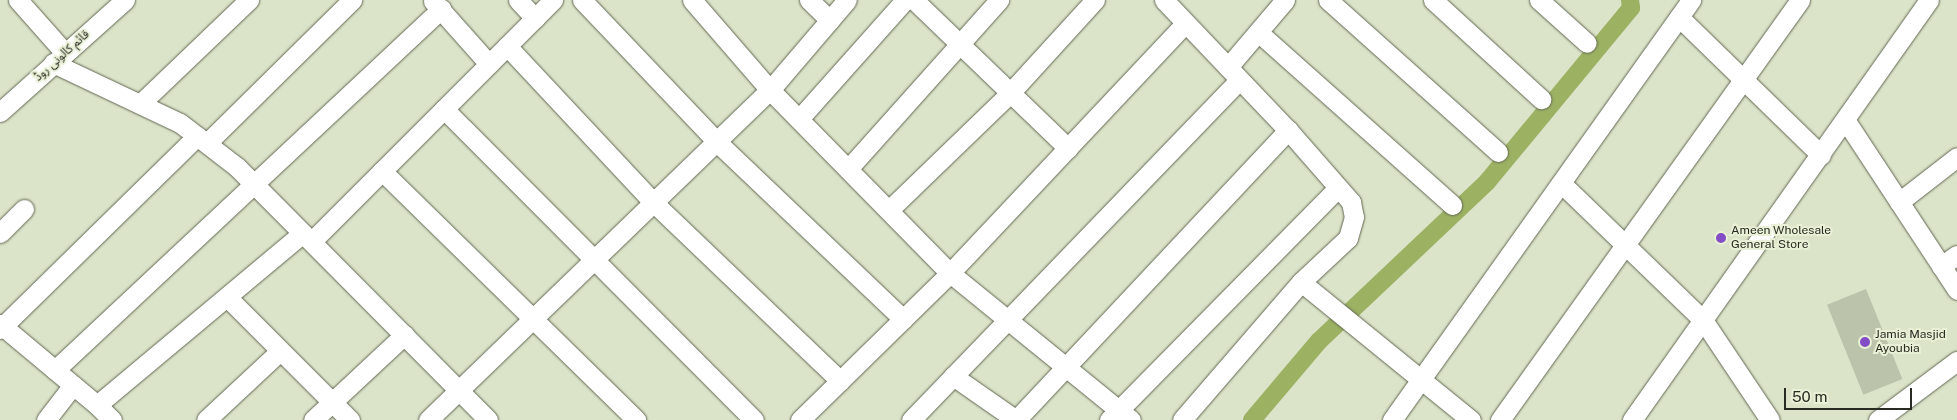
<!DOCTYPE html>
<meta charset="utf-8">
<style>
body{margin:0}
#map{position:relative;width:1957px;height:420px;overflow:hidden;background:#dbe3c9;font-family:"Public Sans","Noto Sans Arabic",sans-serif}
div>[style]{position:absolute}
.canal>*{height:18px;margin:-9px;padding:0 9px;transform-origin:9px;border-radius:9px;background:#9cb162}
.building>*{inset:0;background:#bbc3aa;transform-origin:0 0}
.roads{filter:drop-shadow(0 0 1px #616851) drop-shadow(0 0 1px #616851)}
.minor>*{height:19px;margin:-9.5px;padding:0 9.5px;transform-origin:9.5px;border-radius:9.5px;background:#fff}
.dots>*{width:14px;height:14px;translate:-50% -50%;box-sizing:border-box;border:2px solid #e8f0d6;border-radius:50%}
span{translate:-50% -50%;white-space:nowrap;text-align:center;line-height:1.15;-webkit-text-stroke:4px #e8f0d6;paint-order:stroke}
.street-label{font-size:12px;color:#282b21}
.poi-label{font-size:12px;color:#282b21}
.left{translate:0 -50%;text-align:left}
.scale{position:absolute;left:1784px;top:388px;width:128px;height:22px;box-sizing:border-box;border:2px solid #282b21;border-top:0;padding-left:6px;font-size:15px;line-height:18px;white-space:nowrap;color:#282b21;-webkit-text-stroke:4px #e8f0d6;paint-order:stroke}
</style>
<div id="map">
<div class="canal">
<i style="left:1252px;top:420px;width:104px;rotate:-49.7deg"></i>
<i style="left:1319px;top:341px;width:231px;rotate:-43.4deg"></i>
<i style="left:1487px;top:182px;width:226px;rotate:-50.4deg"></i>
<i style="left:1631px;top:8px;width:8px;rotate:-97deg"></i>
</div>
<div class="building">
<i style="left:1866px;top:289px;width:97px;height:42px;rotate:68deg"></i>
</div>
<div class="roads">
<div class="minor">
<i style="left:18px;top:0;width:71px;rotate:48.4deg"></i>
<i style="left:518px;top:0;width:25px;rotate:47deg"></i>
<i style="left:582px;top:0;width:196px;rotate:46.4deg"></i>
<i style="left:717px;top:142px;width:257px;rotate:43.6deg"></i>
<i style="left:692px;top:0;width:119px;rotate:49.1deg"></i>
<i style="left:770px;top:90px;width:257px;rotate:45.5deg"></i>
<i style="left:950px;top:273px;width:233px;rotate:39.1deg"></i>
<i style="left:809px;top:0;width:29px;rotate:44deg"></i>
<i style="left:914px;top:0;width:214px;rotate:43.9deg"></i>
<i style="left:1164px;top:0;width:180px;rotate:46.4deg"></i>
<i style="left:1288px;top:130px;width:96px;rotate:48.8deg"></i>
<i style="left:1351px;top:202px;width:15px;rotate:79deg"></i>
<i style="left:1354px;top:217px;width:22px;rotate:106deg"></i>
<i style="left:1348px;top:238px;width:64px;rotate:136.9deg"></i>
<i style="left:1301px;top:282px;width:182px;rotate:130.8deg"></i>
<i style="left:1328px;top:0;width:228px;rotate:41.8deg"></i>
<i style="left:1433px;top:0;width:147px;rotate:42.5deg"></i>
<i style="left:1539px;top:0;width:64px;rotate:41.9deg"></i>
<i style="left:433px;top:1px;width:84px;rotate:48.4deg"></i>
<i style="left:1679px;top:17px;width:198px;rotate:44.2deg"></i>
<i style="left:1258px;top:32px;width:260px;rotate:41.7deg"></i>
<i style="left:507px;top:46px;width:214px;rotate:46.9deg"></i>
<i style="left:653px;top:202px;width:259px;rotate:43.7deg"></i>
<i style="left:53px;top:63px;width:140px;rotate:25.3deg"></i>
<i style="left:180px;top:123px;width:72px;rotate:37.7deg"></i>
<i style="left:237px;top:167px;width:356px;rotate:45.2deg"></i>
<i style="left:1228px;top:67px;width:88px;rotate:-49.6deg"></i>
<i style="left:140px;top:104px;width:151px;rotate:-43.7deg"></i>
<i style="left:444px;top:109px;width:439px;rotate:45.1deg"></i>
<i style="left:0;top:112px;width:168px;rotate:-41.9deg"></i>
<i style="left:799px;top:119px;width:159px;rotate:-48.3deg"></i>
<i style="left:1846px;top:121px;width:202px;rotate:56.7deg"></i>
<i style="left:207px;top:143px;width:204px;rotate:-44.6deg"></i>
<i style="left:848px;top:169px;width:227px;rotate:-48.2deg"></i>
<i style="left:382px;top:171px;width:356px;rotate:44.4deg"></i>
<i style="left:1561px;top:183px;width:197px;rotate:44deg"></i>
<i style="left:1703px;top:320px;width:120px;rotate:56.2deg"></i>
<i style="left:1899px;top:202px;width:73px;rotate:-37.8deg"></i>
<i style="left:890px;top:209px;width:167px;rotate:-44deg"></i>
<i style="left:1010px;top:93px;width:126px;rotate:-47.6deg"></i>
<i style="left:0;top:233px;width:34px;rotate:-45deg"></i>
<i style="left:312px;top:241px;width:341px;rotate:-45deg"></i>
<i style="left:1941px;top:266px;width:19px;rotate:-35deg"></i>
<i style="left:1301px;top:282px;width:219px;rotate:39.1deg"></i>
<i style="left:227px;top:297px;width:174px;rotate:45deg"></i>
<i style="left:0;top:324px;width:126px;rotate:39.9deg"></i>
<i style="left:0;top:329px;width:276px;rotate:-44.4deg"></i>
<i style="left:55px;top:370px;width:529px;rotate:-43.08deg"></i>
<i style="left:953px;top:376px;width:77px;rotate:34.9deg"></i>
<i style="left:46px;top:420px;width:44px;rotate:-52.4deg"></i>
<i style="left:112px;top:420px;width:21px;rotate:-135deg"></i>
<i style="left:97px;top:405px;width:268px;rotate:-39.9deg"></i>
<i style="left:206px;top:420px;width:101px;rotate:-43deg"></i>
<i style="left:313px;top:420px;width:125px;rotate:-43deg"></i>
<i style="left:428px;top:420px;width:475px;rotate:-44deg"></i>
<i style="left:770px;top:90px;width:118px;rotate:-49.5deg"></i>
<i style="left:800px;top:420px;width:210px;rotate:-44.4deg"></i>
<i style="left:950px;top:273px;width:342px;rotate:-46.7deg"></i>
<i style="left:911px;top:420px;width:472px;rotate:-46deg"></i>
<i style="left:1016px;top:420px;width:398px;rotate:-46.8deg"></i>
<i style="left:1109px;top:420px;width:326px;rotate:-45.4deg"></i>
<i style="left:1392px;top:420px;width:516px;rotate:-54.55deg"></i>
<i style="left:1500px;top:420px;width:516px;rotate:-54.46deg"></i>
<i style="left:1632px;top:420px;width:514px;rotate:-54.73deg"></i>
<i style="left:1878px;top:420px;width:99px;rotate:-36.8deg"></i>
</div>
</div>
<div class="dots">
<i style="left:1721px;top:238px;background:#834ec5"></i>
<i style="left:1865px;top:342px;background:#834ec5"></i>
</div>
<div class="street-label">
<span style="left:62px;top:56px;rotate:-42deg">قائم کالونی روڈ</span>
</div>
<div class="poi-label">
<span class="left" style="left:1731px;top:238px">Ameen Wholesale<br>General Store</span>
<span class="left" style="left:1875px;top:342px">Jamia Masjid<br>Ayoubia</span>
</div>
<div class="scale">50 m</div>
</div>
